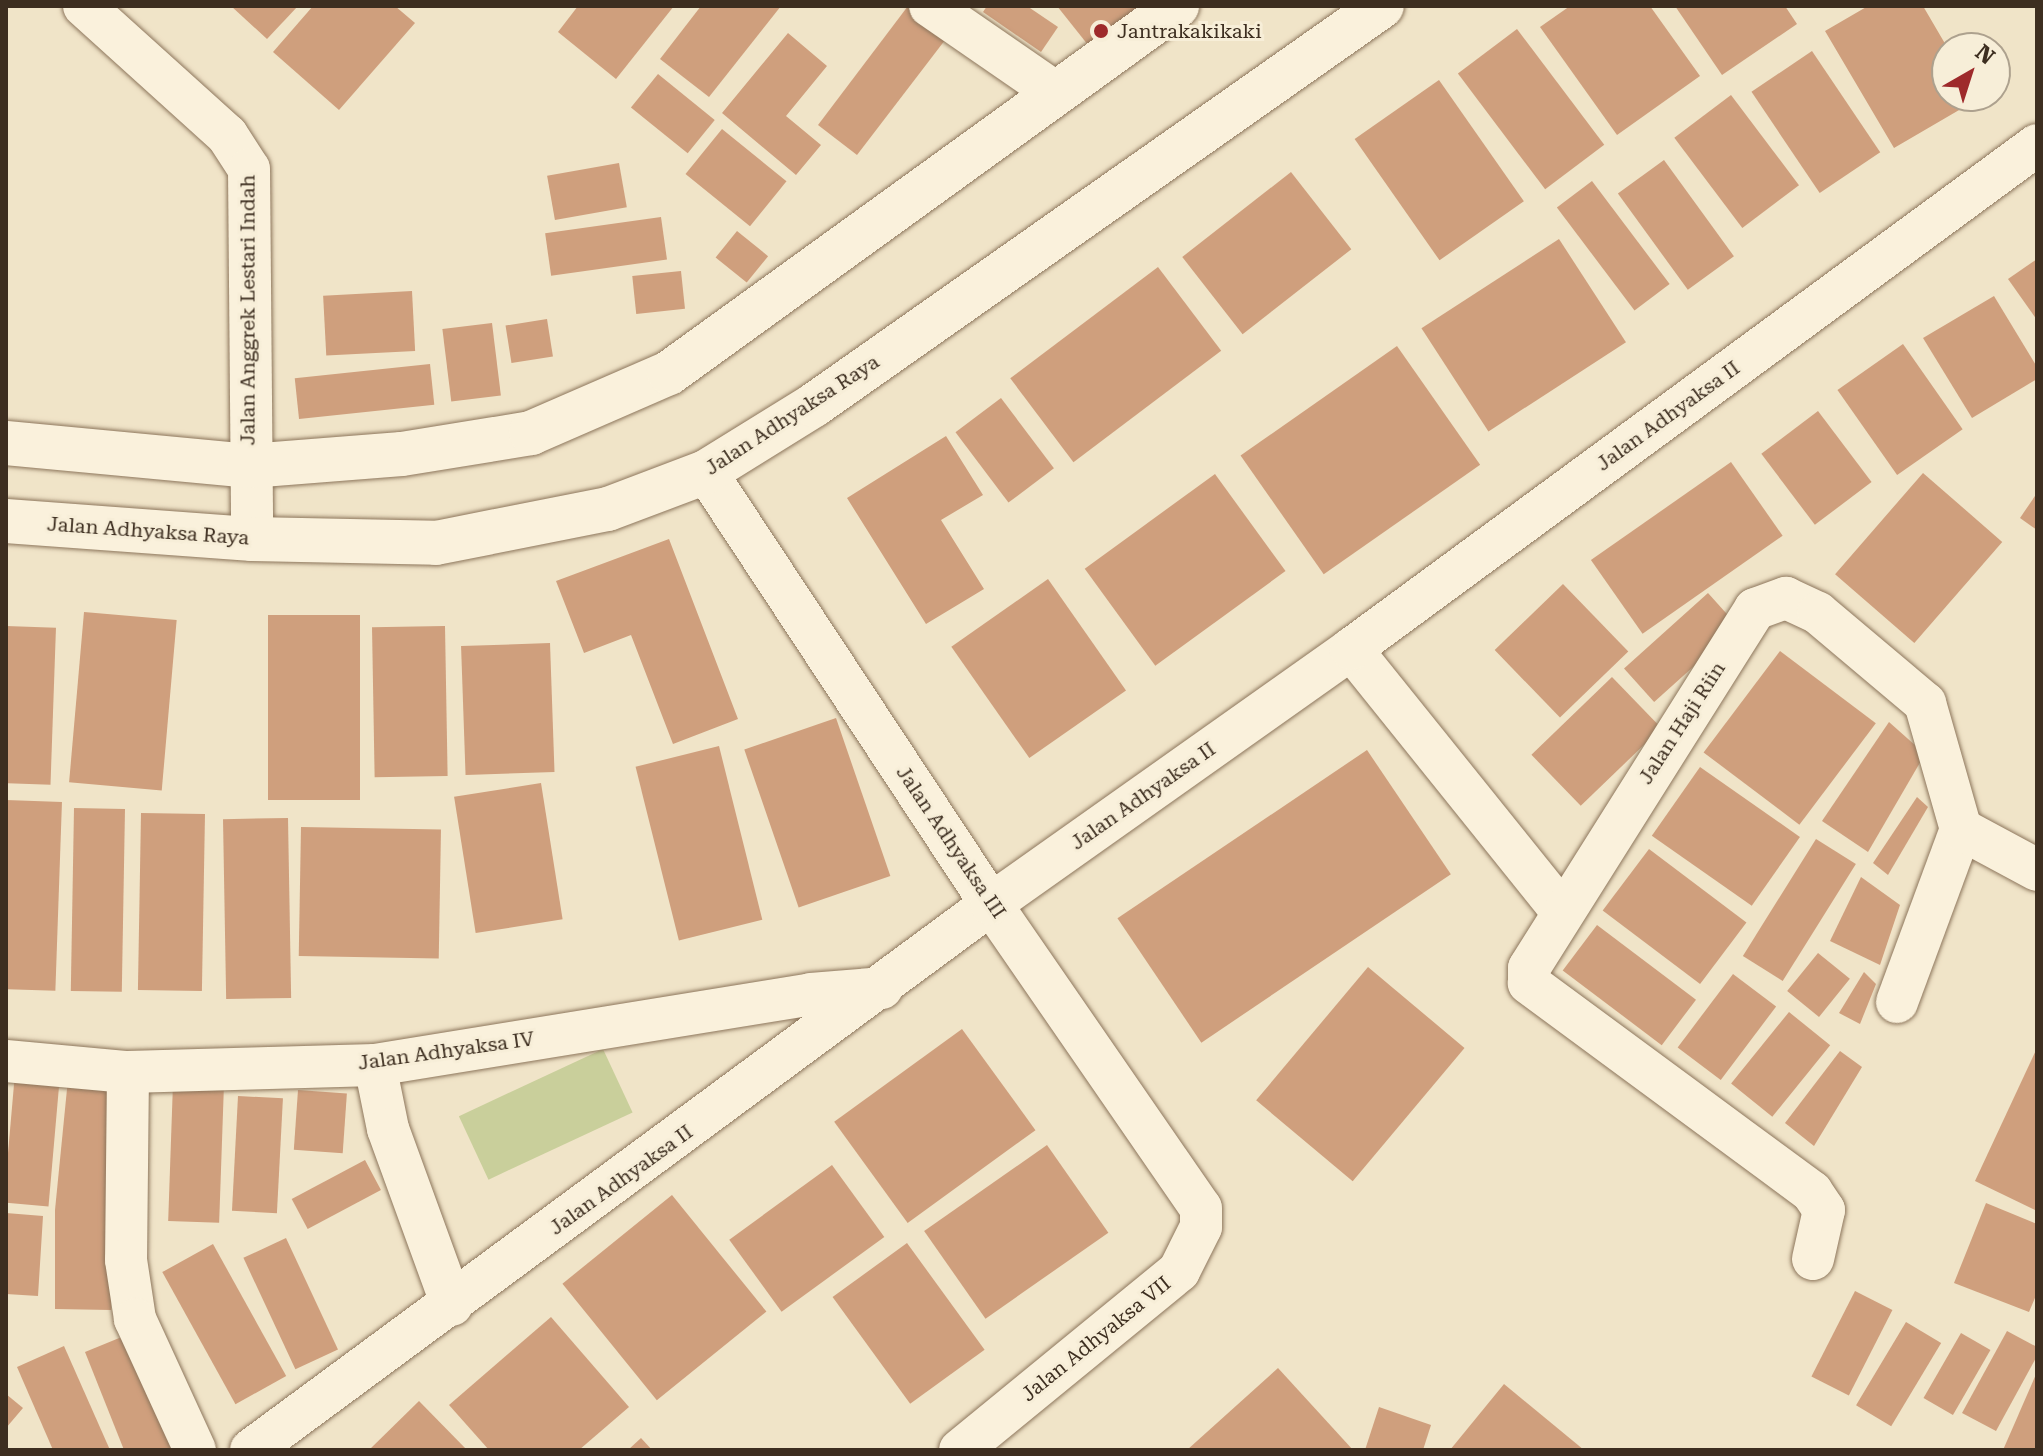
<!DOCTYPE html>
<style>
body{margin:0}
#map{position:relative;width:2043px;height:1456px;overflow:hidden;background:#f0e4c8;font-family:"Roboto Serif",serif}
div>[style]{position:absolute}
.green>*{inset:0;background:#c9cf9b;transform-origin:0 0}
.building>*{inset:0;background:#cf9f7d;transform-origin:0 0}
.roads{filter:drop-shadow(0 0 2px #8d765c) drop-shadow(0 0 2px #8d765c)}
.minor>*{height:42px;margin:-21px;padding:0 21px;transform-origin:21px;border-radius:21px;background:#faf1dc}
.secondary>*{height:44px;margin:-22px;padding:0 22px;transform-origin:22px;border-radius:22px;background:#faf1dc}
.dots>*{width:22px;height:22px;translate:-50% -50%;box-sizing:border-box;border:4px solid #f7eed8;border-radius:50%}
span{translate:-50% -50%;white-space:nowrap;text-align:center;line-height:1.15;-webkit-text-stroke:6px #f7eed8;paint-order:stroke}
.poi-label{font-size:20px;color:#3d2e20}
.left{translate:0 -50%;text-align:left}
.street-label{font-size:20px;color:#3d2e20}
.frame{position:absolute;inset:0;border:8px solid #3d2e20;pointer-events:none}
.north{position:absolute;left:1931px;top:32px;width:80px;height:80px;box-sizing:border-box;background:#f7eed8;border:2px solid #ada18e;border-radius:50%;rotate:39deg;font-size:22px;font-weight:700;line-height:32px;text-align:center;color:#3d2e20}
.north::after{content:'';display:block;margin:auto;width:28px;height:36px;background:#9e2a2b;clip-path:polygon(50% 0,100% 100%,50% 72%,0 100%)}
</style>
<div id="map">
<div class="green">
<i style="left:603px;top:1049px;width:70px;height:159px;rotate:65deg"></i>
</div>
<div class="building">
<i style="clip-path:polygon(231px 6px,298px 6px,267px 39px)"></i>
<i style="clip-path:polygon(313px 6px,395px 6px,415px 23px,339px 110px,273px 52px)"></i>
<i style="clip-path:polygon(578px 6px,674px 6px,616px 79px,558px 32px)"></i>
<i style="clip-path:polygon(701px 6px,781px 6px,709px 97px,660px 59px)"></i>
<i style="clip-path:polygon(908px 6px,928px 6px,955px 27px,857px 155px,818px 125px)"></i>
<i style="clip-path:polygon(987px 6px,1027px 6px,1058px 27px,1041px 52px,983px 12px)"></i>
<i style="clip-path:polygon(1057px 6px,1161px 6px,1096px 55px)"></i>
<i style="clip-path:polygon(1570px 6px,1650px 6px,1700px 76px,1617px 135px,1540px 27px)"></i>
<i style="clip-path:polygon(1675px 6px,1785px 6px,1797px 24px,1722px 75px)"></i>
<i style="clip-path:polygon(1868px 6px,1923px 6px,1947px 47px,1947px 96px,1978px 99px,1894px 148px,1825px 31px)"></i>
<i style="left:1517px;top:29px;width:145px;height:74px;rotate:53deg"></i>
<i style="clip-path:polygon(788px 33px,827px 66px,786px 116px,821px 145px,796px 175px,722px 113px)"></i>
<i style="left:1812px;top:51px;width:122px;height:73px;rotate:56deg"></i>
<i style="left:658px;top:74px;width:73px;height:43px;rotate:39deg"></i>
<i style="left:1439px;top:80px;width:148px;height:103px;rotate:55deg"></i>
<i style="left:1731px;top:95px;width:113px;height:71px;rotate:53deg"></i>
<i style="left:722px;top:129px;width:83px;height:58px;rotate:39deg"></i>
<i style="left:1664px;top:160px;width:119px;height:57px;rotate:54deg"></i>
<i style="left:619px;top:163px;width:45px;height:73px;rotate:80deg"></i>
<i style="left:1291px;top:172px;width:98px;height:138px;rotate:52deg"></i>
<i style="left:1592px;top:181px;width:129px;height:44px;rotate:53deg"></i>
<i style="left:661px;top:217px;width:43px;height:117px;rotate:82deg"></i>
<i style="left:737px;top:231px;width:40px;height:34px;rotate:39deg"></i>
<i style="left:1559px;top:239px;width:123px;height:164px;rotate:57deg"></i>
<i style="clip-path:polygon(2037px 259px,2037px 320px,2008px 279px)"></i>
<i style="left:1158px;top:267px;width:105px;height:185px;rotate:53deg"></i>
<i style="left:681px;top:271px;width:38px;height:49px;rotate:84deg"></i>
<i style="left:412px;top:291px;width:60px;height:89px;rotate:87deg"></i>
<i style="clip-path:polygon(1994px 296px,2037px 367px,2037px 379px,1972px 418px,1923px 338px)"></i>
<i style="left:547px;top:319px;width:38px;height:42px;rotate:81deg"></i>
<i style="left:492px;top:323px;width:73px;height:50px;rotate:83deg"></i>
<i style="left:1903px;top:344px;width:104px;height:80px;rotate:55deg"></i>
<i style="left:1397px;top:346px;width:145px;height:191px;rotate:55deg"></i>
<i style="left:430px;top:364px;width:41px;height:136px;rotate:84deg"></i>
<i style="left:1001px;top:398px;width:88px;height:57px;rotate:53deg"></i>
<i style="left:1818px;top:411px;width:89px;height:71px;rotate:53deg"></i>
<i style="clip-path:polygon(946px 436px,983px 495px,941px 520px,984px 589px,926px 624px,847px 498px)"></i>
<i style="left:1731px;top:462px;width:90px;height:171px;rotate:55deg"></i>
<i style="left:1923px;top:473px;width:105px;height:134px;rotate:41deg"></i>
<i style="left:1215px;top:474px;width:120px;height:161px;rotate:54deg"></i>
<i style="clip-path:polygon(2037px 493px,2037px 530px,2020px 518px)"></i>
<i style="clip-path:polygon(669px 539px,738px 719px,673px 744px,631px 635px,584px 653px,556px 581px)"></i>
<i style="left:1048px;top:579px;width:136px;height:118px;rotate:55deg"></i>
<i style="left:1563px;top:584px;width:94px;height:95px;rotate:46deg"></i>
<i style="left:1708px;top:593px;width:45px;height:113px;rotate:48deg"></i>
<i style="left:84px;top:612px;width:93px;height:171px;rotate:5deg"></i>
<i style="left:268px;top:615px;width:92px;height:185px"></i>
<i style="left:6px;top:626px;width:50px;height:157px;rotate:2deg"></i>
<i style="left:445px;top:626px;width:150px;height:73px;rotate:89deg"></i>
<i style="left:550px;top:643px;width:129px;height:89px;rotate:88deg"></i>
<i style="left:1780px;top:651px;width:120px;height:127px;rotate:37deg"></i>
<i style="left:1612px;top:677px;width:71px;height:112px;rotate:46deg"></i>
<i style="left:836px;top:718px;width:167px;height:97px;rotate:71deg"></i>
<i style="clip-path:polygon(1889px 722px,1925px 754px,1868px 852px,1822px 821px)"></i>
<i style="left:719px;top:746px;width:179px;height:86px;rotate:76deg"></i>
<i style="left:1367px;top:750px;width:150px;height:301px;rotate:56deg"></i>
<i style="left:1700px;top:767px;width:122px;height:84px;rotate:35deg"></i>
<i style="left:541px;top:783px;width:138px;height:88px;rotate:81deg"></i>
<i style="clip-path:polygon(1917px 797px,1928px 807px,1888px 875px,1873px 863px)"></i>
<i style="left:6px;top:800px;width:56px;height:189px;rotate:2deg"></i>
<i style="left:74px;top:808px;width:51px;height:183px;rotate:1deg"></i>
<i style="left:141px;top:813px;width:64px;height:177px;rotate:1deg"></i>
<i style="left:288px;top:818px;width:180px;height:65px;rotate:89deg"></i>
<i style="left:301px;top:827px;width:140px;height:129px;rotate:1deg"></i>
<i style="left:1816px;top:839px;width:47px;height:138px;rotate:32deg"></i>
<i style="left:1649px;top:849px;width:122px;height:77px;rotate:37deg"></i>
<i style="clip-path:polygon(1861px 877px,1900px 905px,1880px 965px,1830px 941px)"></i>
<i style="left:1597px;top:925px;width:124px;height:57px;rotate:37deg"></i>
<i style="left:1818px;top:953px;width:41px;height:49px;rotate:39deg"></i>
<i style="left:1368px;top:967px;width:126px;height:174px;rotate:40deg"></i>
<i style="clip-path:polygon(1864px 972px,1876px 984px,1860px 1024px,1839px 1013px)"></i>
<i style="left:1733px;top:974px;width:54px;height:92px;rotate:37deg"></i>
<i style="left:1789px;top:1012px;width:53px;height:92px;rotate:39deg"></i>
<i style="left:962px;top:1029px;width:125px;height:158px;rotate:54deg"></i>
<i style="clip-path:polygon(2037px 1048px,2037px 1211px,1975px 1181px)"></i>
<i style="clip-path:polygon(1840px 1051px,1862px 1067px,1814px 1146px,1785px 1123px)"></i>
<i style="left:15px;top:1073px;width:45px;height:130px;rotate:5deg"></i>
<i style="clip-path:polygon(68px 1079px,119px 1083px,111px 1310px,55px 1309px,55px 1210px)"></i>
<i style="left:173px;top:1083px;width:51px;height:138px;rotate:2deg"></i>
<i style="left:298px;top:1090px;width:49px;height:60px;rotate:4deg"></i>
<i style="left:238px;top:1096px;width:45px;height:115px;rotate:3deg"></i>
<i style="left:1047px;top:1145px;width:107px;height:150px;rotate:55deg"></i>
<i style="left:365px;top:1160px;width:34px;height:83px;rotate:62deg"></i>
<i style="left:832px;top:1165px;width:89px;height:127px;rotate:54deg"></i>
<i style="left:672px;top:1195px;width:150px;height:141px;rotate:51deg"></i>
<i style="clip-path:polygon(1986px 1203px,2037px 1224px,2037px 1293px,2029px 1312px,1954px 1283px)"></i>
<i style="clip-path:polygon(6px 1213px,43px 1216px,38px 1296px,6px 1294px)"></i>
<i style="left:286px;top:1238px;width:123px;height:47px;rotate:65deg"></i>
<i style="left:907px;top:1243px;width:132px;height:92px;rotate:54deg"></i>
<i style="left:213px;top:1244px;width:151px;height:58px;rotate:61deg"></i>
<i style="left:1855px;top:1291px;width:42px;height:96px;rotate:27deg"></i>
<i style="clip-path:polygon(551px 1317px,629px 1407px,579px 1450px,489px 1450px,449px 1405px)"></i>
<i style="left:1906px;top:1322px;width:41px;height:97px;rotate:31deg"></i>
<i style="clip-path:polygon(2007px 1331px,2037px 1347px,2037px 1356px,1996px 1431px,1962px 1413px)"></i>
<i style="left:1961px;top:1333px;width:34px;height:75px;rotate:30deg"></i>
<i style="clip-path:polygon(129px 1334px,176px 1450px,124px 1450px,85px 1352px)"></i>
<i style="clip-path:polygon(64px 1346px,110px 1450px,53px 1450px,17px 1367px)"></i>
<i style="clip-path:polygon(1278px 1368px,1353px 1450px,1187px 1450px)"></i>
<i style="clip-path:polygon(2037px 1372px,2037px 1450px,2003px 1450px)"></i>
<i style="clip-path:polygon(1504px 1384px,1584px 1450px,1450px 1450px)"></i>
<i style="clip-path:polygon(6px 1394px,23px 1408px,6px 1428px)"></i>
<i style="clip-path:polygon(419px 1401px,467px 1450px,369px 1450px)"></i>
<i style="clip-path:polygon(1379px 1407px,1431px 1425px,1423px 1450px,1365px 1450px)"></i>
<i style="clip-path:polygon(641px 1438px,652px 1450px,628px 1450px)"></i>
</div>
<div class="roads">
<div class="minor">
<i style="left:84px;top:6px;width:193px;rotate:42.1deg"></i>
<i style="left:227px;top:135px;width:40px;rotate:57.1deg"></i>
<i style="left:249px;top:169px;width:370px;rotate:89.5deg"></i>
<i style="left:930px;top:6px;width:153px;rotate:34.6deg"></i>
<i style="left:706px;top:472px;width:518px;rotate:56.59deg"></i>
<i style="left:991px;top:904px;width:369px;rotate:55.4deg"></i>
<i style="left:1201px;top:1208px;width:19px;rotate:90deg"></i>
<i style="left:1201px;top:1227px;width:49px;rotate:116.6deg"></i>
<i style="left:1179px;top:1271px;width:283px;rotate:140.7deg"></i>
<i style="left:1351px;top:649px;width:336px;rotate:51.2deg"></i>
<i style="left:1897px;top:1002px;width:184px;rotate:-69.7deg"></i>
<i style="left:6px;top:1061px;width:122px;rotate:5.2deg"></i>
<i style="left:128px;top:1072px;width:247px;rotate:-1.6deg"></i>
<i style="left:375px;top:1065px;width:442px;rotate:-9.2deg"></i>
<i style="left:811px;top:994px;width:71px;rotate:-4.8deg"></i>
<i style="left:375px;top:1065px;width:65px;rotate:78.5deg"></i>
<i style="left:388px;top:1129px;width:187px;rotate:70deg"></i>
<i style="left:128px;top:1072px;width:188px;rotate:90.6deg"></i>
<i style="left:126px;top:1260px;width:60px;rotate:81.3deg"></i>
<i style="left:135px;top:1319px;width:144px;rotate:65.4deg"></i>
<i style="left:1813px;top:1259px;width:50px;rotate:-77.3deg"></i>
<i style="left:1824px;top:1210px;width:22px;rotate:-124deg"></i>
<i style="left:1812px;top:1192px;width:352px;rotate:-143.6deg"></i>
<i style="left:1529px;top:983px;width:15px;rotate:-90deg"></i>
<i style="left:1529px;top:968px;width:424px;rotate:-57.8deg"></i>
<i style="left:1755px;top:609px;width:33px;rotate:-20deg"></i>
<i style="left:1786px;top:598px;width:35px;rotate:25deg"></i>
<i style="left:1818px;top:613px;width:140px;rotate:40.1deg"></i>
<i style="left:1925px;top:703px;width:131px;rotate:74.1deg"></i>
<i style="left:1961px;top:829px;width:86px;rotate:28.3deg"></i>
<i style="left:251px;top:1450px;width:920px;rotate:-36.42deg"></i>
<i style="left:991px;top:904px;width:441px;rotate:-35.3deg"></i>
<i style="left:1351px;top:649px;width:851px;rotate:-36.3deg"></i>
</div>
<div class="secondary">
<i style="left:6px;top:443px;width:244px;rotate:5.4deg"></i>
<i style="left:249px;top:466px;width:153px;rotate:-4.5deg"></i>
<i style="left:402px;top:454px;width:131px;rotate:-9.2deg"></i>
<i style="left:531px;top:433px;width:150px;rotate:-23.5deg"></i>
<i style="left:669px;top:373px;width:627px;rotate:-35.85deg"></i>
<i style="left:6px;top:521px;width:247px;rotate:4.2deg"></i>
<i style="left:252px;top:539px;width:184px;rotate:1.2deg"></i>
<i style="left:436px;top:543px;width:175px;rotate:-11.2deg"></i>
<i style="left:608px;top:509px;width:105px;rotate:-20.7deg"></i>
<i style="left:706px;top:472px;width:127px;rotate:-31.8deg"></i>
<i style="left:814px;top:405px;width:694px;rotate:-35.09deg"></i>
</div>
</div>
<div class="dots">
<i style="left:1101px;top:31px;background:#9e2a2b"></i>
</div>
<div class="poi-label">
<span class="left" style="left:1117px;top:31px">Jantrakakikaki</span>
</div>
<div class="street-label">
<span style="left:248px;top:310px;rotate:-90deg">Jalan Anggrek Lestari Indah</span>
<span style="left:792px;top:415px;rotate:-33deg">Jalan Adhyaksa Raya</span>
<span style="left:1668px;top:416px;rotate:-36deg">Jalan Adhyaksa II</span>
<span style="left:148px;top:531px;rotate:4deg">Jalan Adhyaksa Raya</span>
<span style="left:1682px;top:723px;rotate:-57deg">Jalan Haji Riin</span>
<span style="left:1143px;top:796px;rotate:-35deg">Jalan Adhyaksa II</span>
<span style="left:951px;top:842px;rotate:56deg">Jalan Adhyaksa III</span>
<span style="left:446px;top:1051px;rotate:-8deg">Jalan Adhyaksa IV</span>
<span style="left:621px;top:1180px;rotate:-36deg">Jalan Adhyaksa II</span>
<span style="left:1096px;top:1339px;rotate:-39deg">Jalan Adhyaksa VII</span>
</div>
<div class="frame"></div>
<div class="north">N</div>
</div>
